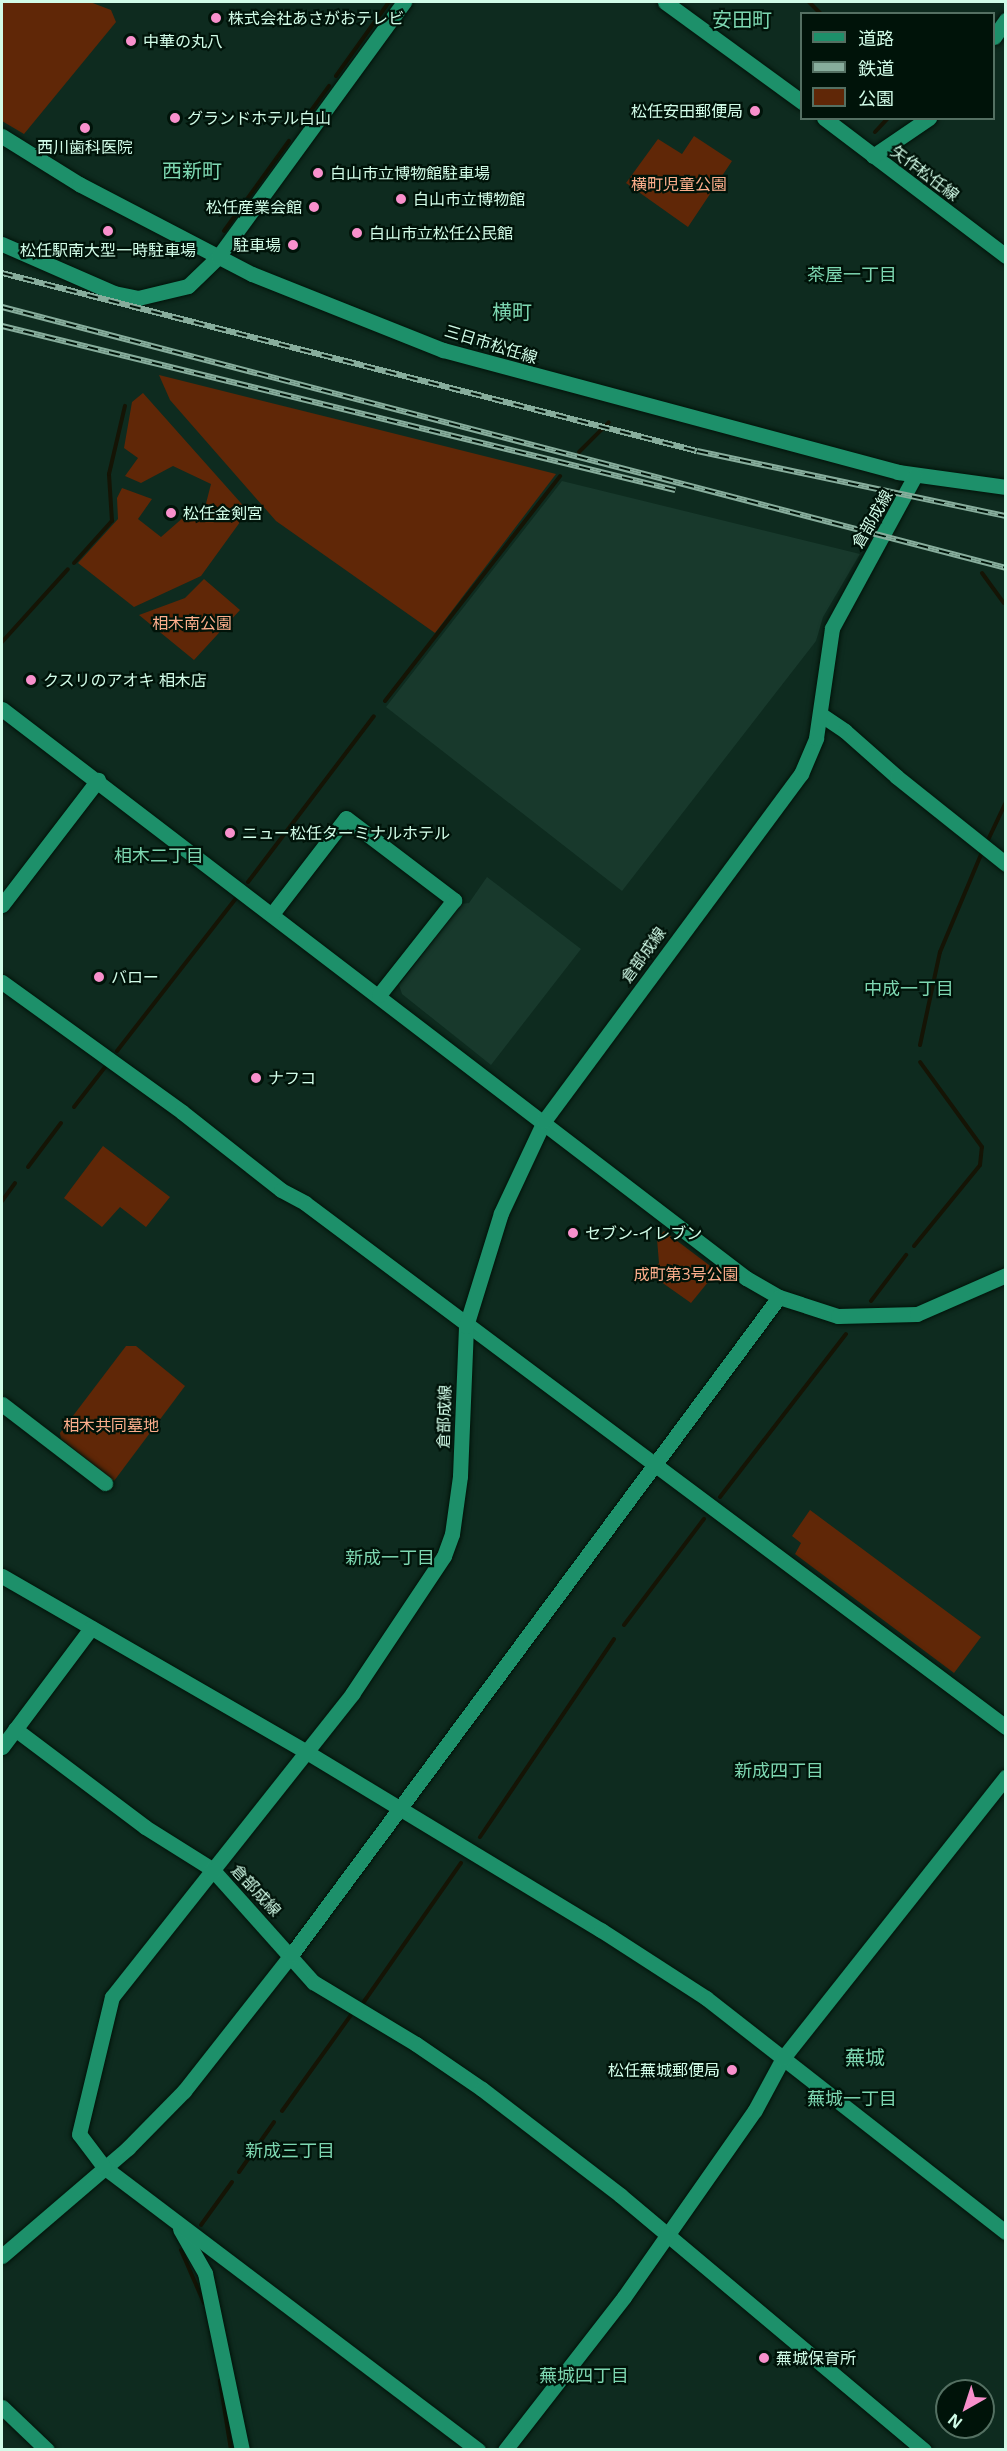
<!DOCTYPE html>
<meta charset="utf-8">
<style>
body{margin:0}
#map{position:relative;width:1007px;height:2451px;overflow:hidden;background:#0e2b1f;font-family:"Open Sans","Noto Sans JP",sans-serif}
div>[style]{position:absolute}
.built>*{inset:0;background:#18392c}
.green>*{inset:0;background:#602707}
.stream>*{height:4px;margin:-2px;padding:0 2px;transform-origin:2px;border-radius:2px;background:#151405}
.roads{filter:drop-shadow(0 0 2px #001309) drop-shadow(0 0 2px #001309)}
.secondary>*{height:15px;margin:-7.5px;padding:0 7.5px;transform-origin:7.5px;border-radius:7.5px;background:#1d906a}
.rail>*{height:6px;margin-top:-3px;transform-origin:0;background:repeating-linear-gradient(90deg,#001309 0 11px,#87ad9c 0 22px);box-sizing:border-box;border-block:2px solid #87ad9c}
.dots>*{width:16px;height:16px;translate:-50% -50%;box-sizing:border-box;border:3px solid #001309;border-radius:50%}
span{translate:-50% -50%;white-space:nowrap;text-align:center;line-height:1.15;-webkit-text-stroke:4.5px #001309;paint-order:stroke}
.poi-label{font-size:16px;color:#d1fce8}
.left{translate:0 -50%;text-align:left}
.right{translate:-100% -50%;text-align:right}
.street-label{font-size:16px;color:#d1fce8}
.park-label{font-size:16px;color:#fcae8c}
.neighbourhood-label{font-size:18px;color:#7dd7b1}
.quarter-label{font-size:20px;color:#7dd7b1}
.frame{position:absolute;inset:0;border:3px solid #d1fce8;pointer-events:none}
.legend{position:absolute;left:800px;top:12px;width:195px;height:108px;box-sizing:border-box;background:#001309;border:2px solid #547062;margin:0;padding:8px 10px;list-style:none;font-size:18px;color:#d1fce8}
.legend li{display:flex;align-items:center;gap:12px;height:30px}
.legend b{width:30px;border:2px solid #547062}
.north{position:absolute;left:935px;top:2379px;width:60px;height:60px;box-sizing:border-box;background:#001309;border:2px solid #547062;border-radius:50%;rotate:219deg;font-size:16px;font-weight:700;line-height:24px;text-align:center;color:#d1fce8}
.north::after{content:'';display:block;margin:auto;width:21px;height:27px;background:#f890cc;clip-path:polygon(50% 0,100% 100%,50% 72%,0 100%)}
</style>
<div id="map">
<div class="built">
<i style="clip-path:polygon(562px 481px,860px 554px,823px 617px,816px 641px,622px 891px,386px 707px)"></i>
<i style="clip-path:polygon(487px 877px,581px 949px,491px 1065px,402px 994px,399px 985px,460px 904px,469px 903px)"></i>
</div>
<div class="green">
<i style="clip-path:polygon(2px 2px,90px 2px,111px 10px,116px 22px,24px 134px,2px 121px)"></i>
<i style="clip-path:polygon(694px 136px,732px 161px,688px 227px,626px 183px,658px 139px,682px 154px)"></i>
<i style="clip-path:polygon(159px 375px,372px 428px,556px 474px,435px 633px,276px 521px,170px 400px)"></i>
<i style="clip-path:polygon(143px 393px,248px 511px,201px 576px,134px 607px,78px 563px,118px 519px,117px 498px,122px 488px,152px 499px,138px 519px,161px 537px,185px 516px,202px 519px,211px 484px,173px 466px,141px 483px,125px 476px,138px 458px,124px 448px,132px 402px)"></i>
<i style="clip-path:polygon(204px 579px,240px 610px,194px 660px,139px 615px,185px 598px)"></i>
<i style="clip-path:polygon(103px 1146px,170px 1197px,146px 1227px,120px 1207px,102px 1227px,64px 1198px)"></i>
<i style="clip-path:polygon(664px 1231px,717px 1271px,691px 1303px,650px 1274px,659px 1263px,657px 1239px)"></i>
<i style="clip-path:polygon(126px 1346px,136px 1346px,185px 1386px,114px 1481px,61px 1439px,60px 1433px)"></i>
<i style="clip-path:polygon(810px 1510px,981px 1637px,954px 1673px,795px 1554px,801px 1543px,792px 1536px)"></i>
</div>
<div class="stream">
<i style="left:809px;top:2px;width:17px;rotate:45deg"></i>
<i style="left:336px;top:76px;width:91px;rotate:-54.4deg"></i>
<i style="left:305px;top:119px;width:41px;rotate:-54deg"></i>
<i style="left:875px;top:132px;width:19px;rotate:-47deg"></i>
<i style="left:224px;top:231px;width:111px;rotate:-54.2deg"></i>
<i style="left:579px;top:452px;width:42px;rotate:-45deg"></i>
<i style="left:1003px;top:516px;width:5px;rotate:-53deg"></i>
<i style="left:74px;top:563px;width:57px;rotate:-47.9deg"></i>
<i style="left:112px;top:521px;width:47px;rotate:-93.7deg"></i>
<i style="left:109px;top:474px;width:70px;rotate:-76.8deg"></i>
<i style="left:982px;top:573px;width:37px;rotate:54deg"></i>
<i style="left:2px;top:642px;width:98px;rotate:-47.9deg"></i>
<i style="left:385px;top:701px;width:285px;rotate:-52.1deg"></i>
<i style="left:988px;top:840px;width:42px;rotate:-64.7deg"></i>
<i style="left:248px;top:882px;width:208px;rotate:-52.8deg"></i>
<i style="left:920px;top:1045px;width:95px;rotate:-77.9deg"></i>
<i style="left:940px;top:952px;width:108px;rotate:-67.2deg"></i>
<i style="left:117px;top:1051px;width:194px;rotate:-52.1deg"></i>
<i style="left:74px;top:1107px;width:51px;rotate:-52.2deg"></i>
<i style="left:28px;top:1167px;width:55px;rotate:-53.1deg"></i>
<i style="left:2px;top:1201px;width:22px;rotate:-54deg"></i>
<i style="left:914px;top:1246px;width:104px;rotate:-50.8deg"></i>
<i style="left:980px;top:1165px;width:18px;rotate:-84deg"></i>
<i style="left:982px;top:1147px;width:105px;rotate:-126.1deg"></i>
<i style="left:871px;top:1301px;width:58px;rotate:-52.7deg"></i>
<i style="left:720px;top:1497px;width:206px;rotate:-52.3deg"></i>
<i style="left:624px;top:1625px;width:133px;rotate:-53deg"></i>
<i style="left:480px;top:1837px;width:239px;rotate:-55.9deg"></i>
<i style="left:363px;top:2003px;width:171px;rotate:-55deg"></i>
<i style="left:282px;top:2111px;width:118px;rotate:-54.3deg"></i>
<i style="left:239px;top:2172px;width:61px;rotate:-55deg"></i>
<i style="left:201px;top:2225px;width:53px;rotate:-54.2deg"></i>
<i style="left:181px;top:2250px;width:58px;rotate:66.5deg"></i>
<i style="left:220px;top:2381px;width:70px;rotate:80.9deg"></i>
</div>
<div class="roads">
<div class="secondary">
<i style="left:665px;top:2px;width:170px;rotate:36.1deg"></i>
<i style="left:994px;top:37px;width:21px;rotate:-55deg"></i>
<i style="left:824px;top:118px;width:228px;rotate:37.2deg"></i>
<i style="left:2px;top:136px;width:91px;rotate:31.9deg"></i>
<i style="left:79px;top:184px;width:195px;rotate:27.5deg"></i>
<i style="left:252px;top:274px;width:206px;rotate:21.7deg"></i>
<i style="left:443px;top:350px;width:471px;rotate:15deg"></i>
<i style="left:898px;top:472px;width:109px;rotate:7.9deg"></i>
<i style="left:873px;top:156px;width:68px;rotate:-34.2deg"></i>
<i style="left:2px;top:244px;width:122px;rotate:23.6deg"></i>
<i style="left:114px;top:293px;width:25px;rotate:12deg"></i>
<i style="left:138px;top:298px;width:51px;rotate:-13.5deg"></i>
<i style="left:188px;top:286px;width:42px;rotate:-44deg"></i>
<i style="left:218px;top:257px;width:316px;rotate:-53.9deg"></i>
<i style="left:2px;top:709px;width:937px;rotate:37.41deg"></i>
<i style="left:746px;top:1278px;width:38px;rotate:30deg"></i>
<i style="left:779px;top:1297px;width:62px;rotate:17.9deg"></i>
<i style="left:838px;top:1316px;width:79px;rotate:-1.5deg"></i>
<i style="left:917px;top:1314px;width:97px;rotate:-23.7deg"></i>
<i style="left:820px;top:714px;width:30px;rotate:34deg"></i>
<i style="left:845px;top:731px;width:69px;rotate:41.5deg"></i>
<i style="left:897px;top:777px;width:139px;rotate:38.6deg"></i>
<i style="left:2px;top:905px;width:158px;rotate:-52.5deg"></i>
<i style="left:272px;top:914px;width:121px;rotate:-52.4deg"></i>
<i style="left:346px;top:818px;width:136px;rotate:37.2deg"></i>
<i style="left:454px;top:900px;width:121px;rotate:128.3deg"></i>
<i style="left:2px;top:982px;width:222px;rotate:35.8deg"></i>
<i style="left:182px;top:1112px;width:126px;rotate:38.2deg"></i>
<i style="left:281px;top:1190px;width:27px;rotate:28deg"></i>
<i style="left:305px;top:1203px;width:875px;rotate:36.78deg"></i>
<i style="left:2px;top:1404px;width:130px;rotate:37.5deg"></i>
<i style="left:2px;top:1576px;width:350px;rotate:30deg"></i>
<i style="left:305px;top:1751px;width:346px;rotate:31.2deg"></i>
<i style="left:601px;top:1930px;width:125px;rotate:32.9deg"></i>
<i style="left:706px;top:1998px;width:380px;rotate:38deg"></i>
<i style="left:15px;top:1729px;width:163px;rotate:37deg"></i>
<i style="left:145px;top:1827px;width:79px;rotate:32.1deg"></i>
<i style="left:212px;top:1869px;width:152px;rotate:48.2deg"></i>
<i style="left:313px;top:1982px;width:120px;rotate:31deg"></i>
<i style="left:416px;top:2044px;width:80px;rotate:34.3deg"></i>
<i style="left:482px;top:2089px;width:174px;rotate:37.5deg"></i>
<i style="left:620px;top:2195px;width:397px;rotate:40deg"></i>
<i style="left:2px;top:1747px;width:149px;rotate:-53.2deg"></i>
<i style="left:180px;top:2229px;width:51px;rotate:60.4deg"></i>
<i style="left:205px;top:2273px;width:181px;rotate:78.2deg"></i>
<i style="left:2px;top:2256px;width:166px;rotate:-40.6deg"></i>
<i style="left:128px;top:2148px;width:80px;rotate:-45.5deg"></i>
<i style="left:184px;top:2091px;width:173px;rotate:-51.8deg"></i>
<i style="left:291px;top:1955px;width:819px;rotate:-53.44deg"></i>
<i style="left:2px;top:2407px;width:62px;rotate:43.7deg"></i>
<i style="left:478px;top:2450px;width:469px;rotate:-142.9deg"></i>
<i style="left:104px;top:2167px;width:41px;rotate:-127.1deg"></i>
<i style="left:79px;top:2134px;width:141px;rotate:-76.5deg"></i>
<i style="left:112px;top:1997px;width:387px;rotate:-51.6deg"></i>
<i style="left:352px;top:1694px;width:166px;rotate:-56.3deg"></i>
<i style="left:444px;top:1556px;width:23px;rotate:-70deg"></i>
<i style="left:452px;top:1534px;width:59px;rotate:-82.1deg"></i>
<i style="left:460px;top:1476px;width:150px;rotate:-87.7deg"></i>
<i style="left:466px;top:1326px;width:118px;rotate:-72.8deg"></i>
<i style="left:501px;top:1213px;width:102px;rotate:-64.9deg"></i>
<i style="left:544px;top:1121px;width:432px;rotate:-53.5deg"></i>
<i style="left:801px;top:774px;width:39px;rotate:-67deg"></i>
<i style="left:816px;top:738px;width:111px;rotate:-81.7deg"></i>
<i style="left:832px;top:628px;width:173px;rotate:-61.4deg"></i>
<i style="left:505px;top:2450px;width:194px;rotate:-52.1deg"></i>
<i style="left:624px;top:2297px;width:228px;rotate:-55deg"></i>
<i style="left:755px;top:2110px;width:59px;rotate:-61.7deg"></i>
<i style="left:783px;top:2058px;width:359px;rotate:-51.6deg"></i>
</div>
</div>
<div class="rail">
<i style="left:2px;top:273px;width:717px;rotate:14.37deg"></i>
<i style="left:697px;top:451px;width:316px;rotate:11.9deg"></i>
<i style="left:2px;top:307px;width:1037px;rotate:14.57deg"></i>
<i style="left:2px;top:326px;width:693px;rotate:13.7deg"></i>
</div>
<div class="dots">
<i style="left:216px;top:18px;background:#f890cc"></i>
<i style="left:131px;top:41px;background:#f890cc"></i>
<i style="left:755px;top:111px;background:#f890cc"></i>
<i style="left:175px;top:118px;background:#f890cc"></i>
<i style="left:85px;top:128px;background:#f890cc"></i>
<i style="left:318px;top:173px;background:#f890cc"></i>
<i style="left:401px;top:199px;background:#f890cc"></i>
<i style="left:314px;top:207px;background:#f890cc"></i>
<i style="left:108px;top:231px;background:#f890cc"></i>
<i style="left:357px;top:233px;background:#f890cc"></i>
<i style="left:293px;top:245px;background:#f890cc"></i>
<i style="left:171px;top:513px;background:#f890cc"></i>
<i style="left:31px;top:680px;background:#f890cc"></i>
<i style="left:230px;top:833px;background:#f890cc"></i>
<i style="left:99px;top:977px;background:#f890cc"></i>
<i style="left:256px;top:1078px;background:#f890cc"></i>
<i style="left:573px;top:1233px;background:#f890cc"></i>
<i style="left:732px;top:2070px;background:#f890cc"></i>
<i style="left:764px;top:2358px;background:#f890cc"></i>
</div>
<div class="poi-label">
<span class="left" style="left:228px;top:18px">株式会社あさがおテレビ</span>
<span class="left" style="left:143px;top:41px">中華の丸八</span>
<span class="right" style="left:743px;top:111px">松任安田郵便局</span>
<span class="left" style="left:187px;top:118px">グランドホテル白山</span>
<span style="left:85px;top:147px">西川歯科医院</span>
<span class="left" style="left:330px;top:173px">白山市立博物館駐車場</span>
<span class="left" style="left:413px;top:199px">白山市立博物館</span>
<span class="right" style="left:302px;top:207px">松任産業会館</span>
<span class="left" style="left:369px;top:233px">白山市立松任公民館</span>
<span class="right" style="left:281px;top:245px">駐車場</span>
<span style="left:108px;top:250px">松任駅南大型一時駐車場</span>
<span class="left" style="left:183px;top:513px">松任金剣宮</span>
<span class="left" style="left:43px;top:680px">クスリのアオキ 相木店</span>
<span class="left" style="left:242px;top:833px">ニュー松任ターミナルホテル</span>
<span class="left" style="left:111px;top:977px">バロー</span>
<span class="left" style="left:268px;top:1078px">ナフコ</span>
<span class="left" style="left:585px;top:1233px">セブン-イレブン</span>
<span class="right" style="left:720px;top:2070px">松任蕪城郵便局</span>
<span class="left" style="left:776px;top:2358px">蕪城保育所</span>
</div>
<div class="street-label">
<span style="left:925px;top:173px;rotate:37deg">矢作松任線</span>
<span style="left:491px;top:344px;rotate:17deg">三日市松任線</span>
<span style="left:872px;top:519px;rotate:-60deg">倉部成線</span>
<span style="left:643px;top:955px;rotate:-54deg">倉部成線</span>
<span style="left:444px;top:1417px;rotate:-88deg">倉部成線</span>
<span style="left:256px;top:1890px;rotate:47deg">倉部成線</span>
</div>
<div class="park-label">
<span style="left:679px;top:184px">横町児童公園</span>
<span style="left:192px;top:623px">相木南公園</span>
<span style="left:686px;top:1274px">成町第3号公園</span>
<span style="left:111px;top:1425px">相木共同墓地</span>
</div>
<div class="neighbourhood-label">
<span style="left:852px;top:274px">茶屋一丁目</span>
<span style="left:159px;top:855px">相木二丁目</span>
<span style="left:909px;top:988px">中成一丁目</span>
<span style="left:390px;top:1557px">新成一丁目</span>
<span style="left:779px;top:1770px">新成四丁目</span>
<span style="left:852px;top:2098px">蕪城一丁目</span>
<span style="left:290px;top:2150px">新成三丁目</span>
<span style="left:584px;top:2375px">蕪城四丁目</span>
</div>
<div class="quarter-label">
<span style="left:742px;top:19px">安田町</span>
<span style="left:192px;top:170px">西新町</span>
<span style="left:512px;top:311px">横町</span>
<span style="left:865px;top:2057px">蕪城</span>
</div>
<div class="frame"></div>
<ul class="legend">
<li><b style="height:8px;background:#1d906a"></b>道路</li>
<li><b style="height:8px;background:#87ad9c"></b>鉄道</li>
<li><b style="height:16px;background:#602707"></b>公園</li>
</ul>
<div class="north">N</div>
</div>
